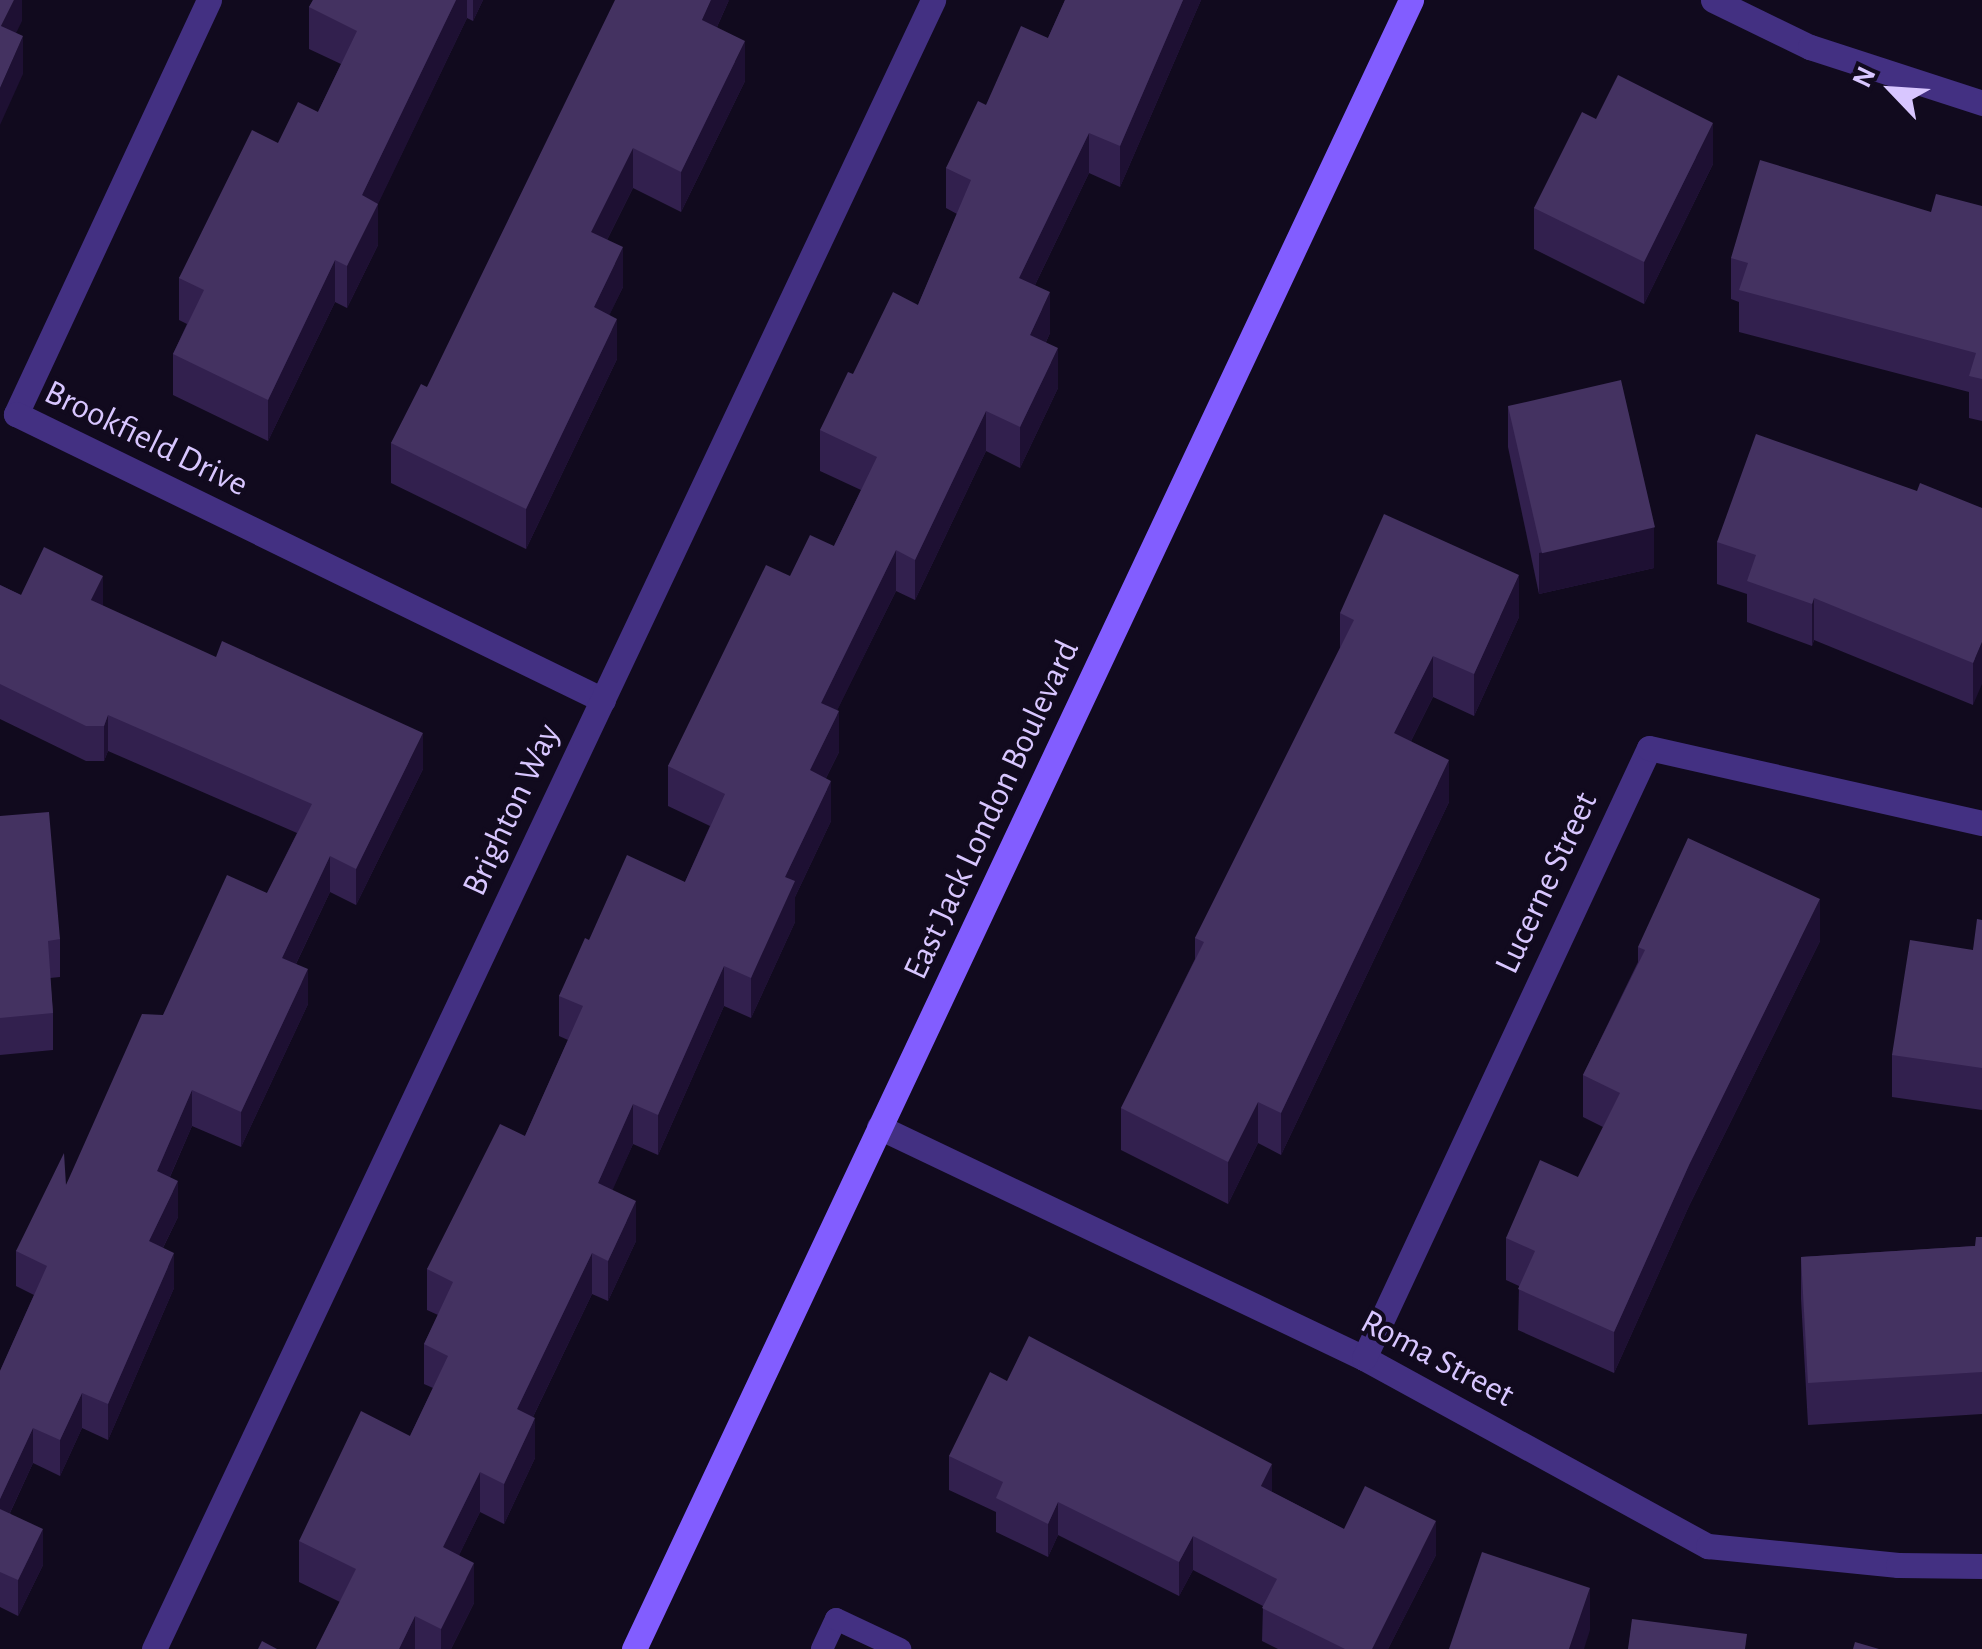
<!DOCTYPE html>
<style>
body{margin:0}
#map{position:relative;width:1982px;height:1649px;overflow:hidden;background:#110a1e;font-family:"Alegreya Sans",sans-serif}
div>[style]{position:absolute}
.lane>*{height:22px;margin:-11px;padding:0 11px;transform-origin:11px;border-radius:11px;background:#433082}
.street>*{height:25px;margin:-12.5px;padding:0 12.5px;transform-origin:12.5px;border-radius:12.5px;background:#433082}
.secondary>*{height:25px;margin:-12.5px;padding:0 12.5px;transform-origin:12.5px;border-radius:12.5px;background:#825dff}
.wall>*{inset:0;background:#32204e}
.shaded-wall>*{inset:0;background:#1e1033}
.building>*{inset:0;background:#443261;transform-origin:0 0}
span{translate:-50% -50%;white-space:nowrap;text-align:center;line-height:1.15;-webkit-text-stroke:8px #110a1e;paint-order:stroke}
.street-label{font-size:35px;color:#d8c6ff}
.north{position:absolute;left:1842px;top:40px;width:100px;height:100px;-webkit-text-stroke:8px #110a1e;paint-order:stroke;rotate:295deg;font-size:28px;font-weight:700;line-height:40px;text-align:center;color:#d8c6ff}
.north::after{content:'';display:block;margin:auto;width:35px;height:45px;background:#d8c6ff;clip-path:polygon(50% 0,100% 100%,50% 72%,0 100%)}
</style>
<div id="map">
<div class="lane">
<i style="left:822px;top:1649px;width:33px;rotate:-65deg"></i>
<i style="left:836px;top:1619px;width:71px;rotate:25.1deg"></i>
</div>
<div class="street">
<i style="left:209px;top:0;width:457px;rotate:115deg"></i>
<i style="left:16px;top:414px;width:653px;rotate:25.98deg"></i>
<i style="left:1713px;top:0;width:108px;rotate:25.9deg"></i>
<i style="left:1810px;top:47px;width:181px;rotate:18deg"></i>
<i style="left:879px;top:1127px;width:537px;rotate:25.47deg"></i>
<i style="left:1364px;top:1358px;width:392px;rotate:28.7deg"></i>
<i style="left:1708px;top:1546px;width:191px;rotate:5.7deg"></i>
<i style="left:1898px;top:1565px;width:84px;rotate:0.7deg"></i>
<i style="left:1364px;top:1358px;width:673px;rotate:-64.96deg"></i>
<i style="left:1649px;top:748px;width:341px;rotate:12.7deg"></i>
<i style="left:154px;top:1649px;width:1824px;rotate:-64.71deg"></i>
</div>
<div class="secondary">
<i style="left:634px;top:1649px;width:1823px;rotate:-64.77deg"></i>
</div>
<div class="wall">
<i style="clip-path:polygon(313px 0,483px 0,473px 21px,467px 18px,378px 203px,378px 245px,347px 308px,335px 302px,268px 441px,173px 395px,173px 354px,187px 324px,179px 320px,179px 278px,278px 143px,318px 112px,341px 64px,309px 49px,309px 7px)"></i>
<i style="clip-path:polygon(729px 0,717px 27px,745px 81px,681px 212px,633px 188px,607px 240px,623px 287px,609px 315px,617px 359px,526px 549px,391px 483px,391px 443px,427px 387px)"></i>
<i style="clip-path:polygon(1065px 0,1201px 0,1120px 187px,1089px 173px,1035px 285px,1050px 333px,1046px 342px,1058px 388px,1020px 468px,986px 451px,915px 600px,896px 591px,837px 710px,839px 752px,826px 778px,831px 821px,795px 897px,795px 922px,751px 1018px,724px 1006px,658px 1155px,633px 1144px,612px 1190px,636px 1241px,608px 1301px,592px 1294px,533px 1417px,535px 1458px,504px 1524px,480px 1512px,459px 1555px,474px 1603px,451px 1649px,316px 1649px,340px 1602px,299px 1582px,299px 1541px,410px 1436px,433px 1388px,424px 1384px,424px 1344px,438px 1315px,427px 1310px,427px 1269px,525px 1136px,568px 1040px,559px 1036px,559px 996px,589px 940px,685px 882px,710px 826px,668px 806px,668px 766px,790px 576px,834px 546px,861px 490px,820px 471px,820px 430px,853px 374px,918px 305px,957px 214px,946px 208px,946px 168px,986px 105px,1048px 38px)"></i>
<i style="clip-path:polygon(1596px 119px,1713px 164px,1644px 304px,1534px 249px,1534px 208px)"></i>
<i style="clip-path:polygon(1982px 206px,1982px 421px,1969px 418px,1969px 392px,1739px 332px,1739px 302px,1731px 299px,1731px 258px,1931px 212px)"></i>
<i style="clip-path:polygon(1508px 406px,1654px 568px,1539px 594px,1508px 447px)"></i>
<i style="clip-path:polygon(1917px 491px,1982px 508px,1973px 705px,1814px 640px,1812px 646px,1747px 622px,1747px 594px,1717px 584px,1717px 542px)"></i>
<i style="clip-path:polygon(0 585px,21px 595px,103px 606px,423px 769px,356px 905px,330px 892px,296px 964px,308px 1004px,241px 1147px,192px 1126px,170px 1177px,178px 1217px,163px 1248px,174px 1288px,108px 1440px,82px 1428px,60px 1476px,33px 1463px,10px 1513px,43px 1565px,18px 1616px,0 1607px,0 1371px,34px 1295px,16px 1286px,16px 1251px,66px 1185px,163px 1015px,267px 893px,297px 833px,108px 751px,104px 761px,86px 761px,0 719px)"></i>
<i style="clip-path:polygon(1340px 613px,1519px 617px,1474px 716px,1433px 697px,1411px 741px,1449px 802px,1281px 1155px,1258px 1143px,1228px 1204px,1121px 1150px,1121px 1108px,1195px 959px,1195px 938px,1340px 648px)"></i>
<i style="clip-path:polygon(0 816px,60px 939px,60px 977px,50px 978px,53px 1013px,53px 1050px,0 1055px)"></i>
<i style="clip-path:polygon(1982px 920px,1982px 1110px,1892px 1097px,1892px 1055px,1973px 950px)"></i>
<i style="clip-path:polygon(1820px 941px,1689px 1206px,1614px 1373px,1518px 1330px,1519px 1286px,1506px 1280px,1506px 1238px,1578px 1177px,1603px 1127px,1583px 1117px,1583px 1075px,1638px 962px,1638px 947px)"></i>
<i style="clip-path:polygon(1982px 1237px,1982px 1414px,1808px 1425px,1801px 1299px,1801px 1257px,1975px 1246px)"></i>
<i style="clip-path:polygon(1007px 1381px,1272px 1492px,1344px 1529px,1436px 1555px,1388px 1649px,1278px 1649px,1262px 1641px,1263px 1606px,1193px 1570px,1179px 1596px,1058px 1535px,1048px 1557px,996px 1532px,996px 1512px,949px 1490px,949px 1456px)"></i>
</div>
<div class="shaded-wall">
<i style="clip-path:polygon(14px 0,22px 0,22px 21px,1px 64px,1px 26px)"></i>
<i style="clip-path:polygon(456px 0,467px 0,467px 18px,367px 227px,378px 204px,378px 245px,347px 308px,347px 266px,362px 195px)"></i>
<i style="clip-path:polygon(473px 0,483px 0,473px 21px)"></i>
<i style="clip-path:polygon(711px 0,729px 0,702px 60px,702px 20px)"></i>
<i style="clip-path:polygon(1183px 0,1201px 0,1120px 187px,1120px 146px)"></i>
<i style="clip-path:polygon(23px 36px,23px 74px,0 125px,0 88px)"></i>
<i style="clip-path:polygon(745px 41px,745px 81px,681px 212px,681px 172px)"></i>
<i style="clip-path:polygon(1713px 123px,1713px 164px,1644px 304px,1644px 262px)"></i>
<i style="clip-path:polygon(1089px 133px,1089px 173px,1019px 318px,1019px 278px)"></i>
<i style="clip-path:polygon(633px 148px,633px 188px,591px 272px,591px 232px)"></i>
<i style="clip-path:polygon(623px 247px,623px 287px,594px 347px,594px 307px)"></i>
<i style="clip-path:polygon(335px 260px,335px 302px,268px 441px,268px 400px)"></i>
<i style="clip-path:polygon(1050px 292px,1050px 333px,1030px 375px,1030px 335px)"></i>
<i style="clip-path:polygon(617px 319px,617px 359px,526px 549px,526px 509px)"></i>
<i style="clip-path:polygon(1058px 348px,1058px 388px,1020px 468px,1020px 427px)"></i>
<i style="clip-path:polygon(986px 411px,986px 451px,915px 600px,915px 560px)"></i>
<i style="clip-path:polygon(1654px 527px,1654px 568px,1539px 594px,1539px 553px)"></i>
<i style="clip-path:polygon(896px 550px,896px 591px,821px 743px,821px 703px)"></i>
<i style="clip-path:polygon(1519px 575px,1519px 617px,1474px 716px,1474px 674px)"></i>
<i style="clip-path:polygon(103px 576px,103px 611px,91px 600px)"></i>
<i style="clip-path:polygon(1814px 598px,1814px 640px,1812px 646px,1812px 604px)"></i>
<i style="clip-path:polygon(1982px 642px,1982px 684px,1973px 705px,1973px 663px)"></i>
<i style="clip-path:polygon(1433px 656px,1433px 697px,1394px 775px,1394px 733px)"></i>
<i style="clip-path:polygon(839px 711px,839px 752px,810px 810px,810px 770px)"></i>
<i style="clip-path:polygon(108px 715px,108px 751px,104px 761px,104px 726px)"></i>
<i style="clip-path:polygon(423px 733px,423px 769px,356px 905px,356px 869px)"></i>
<i style="clip-path:polygon(1449px 760px,1449px 802px,1281px 1155px,1281px 1113px)"></i>
<i style="clip-path:polygon(831px 781px,831px 821px,795px 897px,795px 922px,751px 1018px,751px 978px,785px 877px)"></i>
<i style="clip-path:polygon(330px 856px,330px 892px,282px 993px,282px 958px)"></i>
<i style="clip-path:polygon(1820px 899px,1820px 941px,1689px 1206px,1614px 1373px,1614px 1332px,1689px 1165px)"></i>
<i style="clip-path:polygon(724px 966px,724px 1006px,658px 1155px,658px 1115px)"></i>
<i style="clip-path:polygon(308px 969px,308px 1004px,241px 1147px,241px 1112px)"></i>
<i style="clip-path:polygon(192px 1090px,192px 1126px,157px 1206px,157px 1171px)"></i>
<i style="clip-path:polygon(1258px 1102px,1258px 1143px,1228px 1204px,1228px 1162px)"></i>
<i style="clip-path:polygon(633px 1104px,633px 1144px,598px 1223px,598px 1183px)"></i>
<i style="clip-path:polygon(178px 1181px,178px 1217px,149px 1276px,149px 1241px)"></i>
<i style="clip-path:polygon(636px 1201px,636px 1241px,608px 1301px,608px 1261px)"></i>
<i style="clip-path:polygon(174px 1253px,174px 1288px,108px 1440px,108px 1404px)"></i>
<i style="clip-path:polygon(592px 1253px,592px 1294px,517px 1450px,517px 1409px)"></i>
<i style="clip-path:polygon(82px 1393px,82px 1428px,60px 1476px,60px 1440px)"></i>
<i style="clip-path:polygon(535px 1418px,535px 1458px,504px 1524px,504px 1484px)"></i>
<i style="clip-path:polygon(33px 1428px,33px 1463px,0 1534px,0 1499px)"></i>
<i style="clip-path:polygon(1272px 1464px,1272px 1498px,1261px 1486px)"></i>
<i style="clip-path:polygon(480px 1472px,480px 1512px,443px 1588px,443px 1547px)"></i>
<i style="clip-path:polygon(1058px 1502px,1058px 1535px,1048px 1557px,1048px 1524px)"></i>
<i style="clip-path:polygon(1436px 1521px,1436px 1555px,1388px 1649px,1372px 1649px)"></i>
<i style="clip-path:polygon(43px 1529px,43px 1565px,18px 1616px,18px 1580px)"></i>
<i style="clip-path:polygon(1193px 1536px,1193px 1570px,1179px 1596px,1179px 1562px)"></i>
<i style="clip-path:polygon(474px 1563px,474px 1603px,451px 1649px,441px 1649px,441px 1629px)"></i>
<i style="clip-path:polygon(1590px 1588px,1590px 1630px,1584px 1649px,1569px 1649px)"></i>
<i style="clip-path:polygon(415px 1616px,415px 1649px,399px 1649px)"></i>
</div>
<div class="building">
<i style="clip-path:polygon(0 0,14px 0,1px 26px,23px 36px,0 88px)"></i>
<i style="clip-path:polygon(313px 0,456px 0,362px 195px,378px 204px,347px 266px,335px 260px,268px 400px,173px 354px,204px 290px,179px 278px,252px 130px,278px 143px,298px 102px,318px 112px,357px 31px,309px 7px)"></i>
<i style="clip-path:polygon(615px 0,711px 0,702px 20px,745px 41px,681px 172px,633px 148px,591px 232px,623px 247px,594px 307px,617px 319px,526px 509px,391px 443px,421px 384px,427px 387px)"></i>
<i style="clip-path:polygon(1065px 0,1183px 0,1120px 146px,1089px 133px,1019px 278px,1050px 292px,1030px 335px,1058px 348px,1020px 427px,986px 411px,915px 560px,896px 550px,821px 703px,839px 711px,810px 770px,831px 781px,785px 877px,795px 881px,751px 978px,724px 966px,658px 1115px,633px 1104px,598px 1183px,636px 1201px,608px 1261px,592px 1253px,517px 1409px,535px 1418px,504px 1484px,480px 1472px,443px 1547px,474px 1563px,441px 1629px,415px 1616px,399px 1649px,316px 1649px,356px 1569px,299px 1541px,361px 1411px,410px 1436px,448px 1356px,424px 1344px,453px 1282px,427px 1269px,500px 1124px,525px 1136px,583px 1006px,559px 996px,585px 938px,589px 940px,627px 855px,685px 882px,725px 794px,668px 766px,766px 565px,790px 576px,810px 535px,834px 546px,877px 457px,820px 430px,848px 372px,853px 374px,893px 292px,918px 305px,971px 180px,946px 168px,978px 101px,986px 105px,1021px 26px,1048px 38px)"></i>
<i style="clip-path:polygon(1618px 75px,1713px 123px,1644px 262px,1534px 208px,1582px 112px,1596px 119px)"></i>
<i style="clip-path:polygon(1760px 160px,1931px 212px,1936px 194px,1982px 206px,1982px 379px,1969px 376px,1976px 353px,1739px 290px,1748px 263px,1731px 258px)"></i>
<i style="left:1621px;top:380px;width:151px;height:116px;rotate:77deg"></i>
<i style="clip-path:polygon(1756px 434px,1917px 491px,1920px 483px,1982px 508px,1982px 642px,1973px 663px,1814px 598px,1812px 604px,1747px 581px,1756px 555px,1717px 542px)"></i>
<i style="clip-path:polygon(1384px 514px,1519px 575px,1474px 674px,1433px 656px,1394px 733px,1449px 760px,1281px 1113px,1258px 1102px,1228px 1162px,1121px 1108px,1204px 942px,1195px 938px,1354px 620px,1340px 613px)"></i>
<i style="clip-path:polygon(44px 547px,103px 576px,91px 600px,216px 657px,222px 641px,423px 733px,356px 869px,330px 856px,282px 958px,308px 969px,241px 1112px,192px 1090px,157px 1171px,178px 1181px,149px 1241px,174px 1253px,108px 1404px,82px 1393px,60px 1440px,33px 1428px,0 1499px,0 1371px,47px 1266px,16px 1251px,64px 1153px,66px 1185px,142px 1014px,163px 1015px,227px 875px,267px 893px,312px 804px,108px 715px,104px 726px,86px 726px,0 684px,0 585px,21px 595px)"></i>
<i style="clip-path:polygon(49px 812px,60px 939px,48px 941px,53px 1013px,0 1018px,0 816px)"></i>
<i style="clip-path:polygon(1688px 838px,1820px 899px,1689px 1165px,1614px 1332px,1518px 1289px,1535px 1251px,1506px 1238px,1540px 1160px,1578px 1177px,1620px 1093px,1583px 1075px,1645px 950px,1638px 947px)"></i>
<i style="clip-path:polygon(1977px 919px,1982px 920px,1982px 1068px,1892px 1055px,1910px 940px,1973px 950px)"></i>
<i style="clip-path:polygon(1976px 1237px,1982px 1237px,1982px 1372px,1808px 1383px,1801px 1257px,1975px 1246px)"></i>
<i style="clip-path:polygon(1029px 1336px,1272px 1464px,1261px 1486px,1344px 1529px,1365px 1486px,1436px 1521px,1372px 1649px,1345px 1649px,1262px 1608px,1277px 1579px,1193px 1536px,1179px 1562px,1058px 1502px,1048px 1524px,996px 1498px,1003px 1482px,949px 1456px,990px 1372px,1007px 1381px)"></i>
<i style="clip-path:polygon(0 1509px,43px 1529px,18px 1580px,0 1572px)"></i>
<i style="clip-path:polygon(1482px 1552px,1590px 1588px,1569px 1649px,1449px 1649px)"></i>
<i style="clip-path:polygon(1632px 1619px,1747px 1634px,1745px 1649px,1628px 1649px)"></i>
<i style="clip-path:polygon(262px 1641px,277px 1649px,258px 1649px)"></i>
<i style="clip-path:polygon(1855px 1642px,1879px 1649px,1853px 1649px)"></i>
</div>
<div class="street-label">
<span style="left:146px;top:439px;rotate:26deg">Brookfield Drive</span>
<span style="left:512px;top:810px;rotate:-65deg">Brighton Way</span>
<span style="left:992px;top:810px;rotate:-65deg">East Jack London Boulevard</span>
<span style="left:1547px;top:883px;rotate:-65deg">Lucerne Street</span>
<span style="left:1437px;top:1359px;rotate:28deg">Roma Street</span>
</div>
<div class="north">N</div>
</div>
